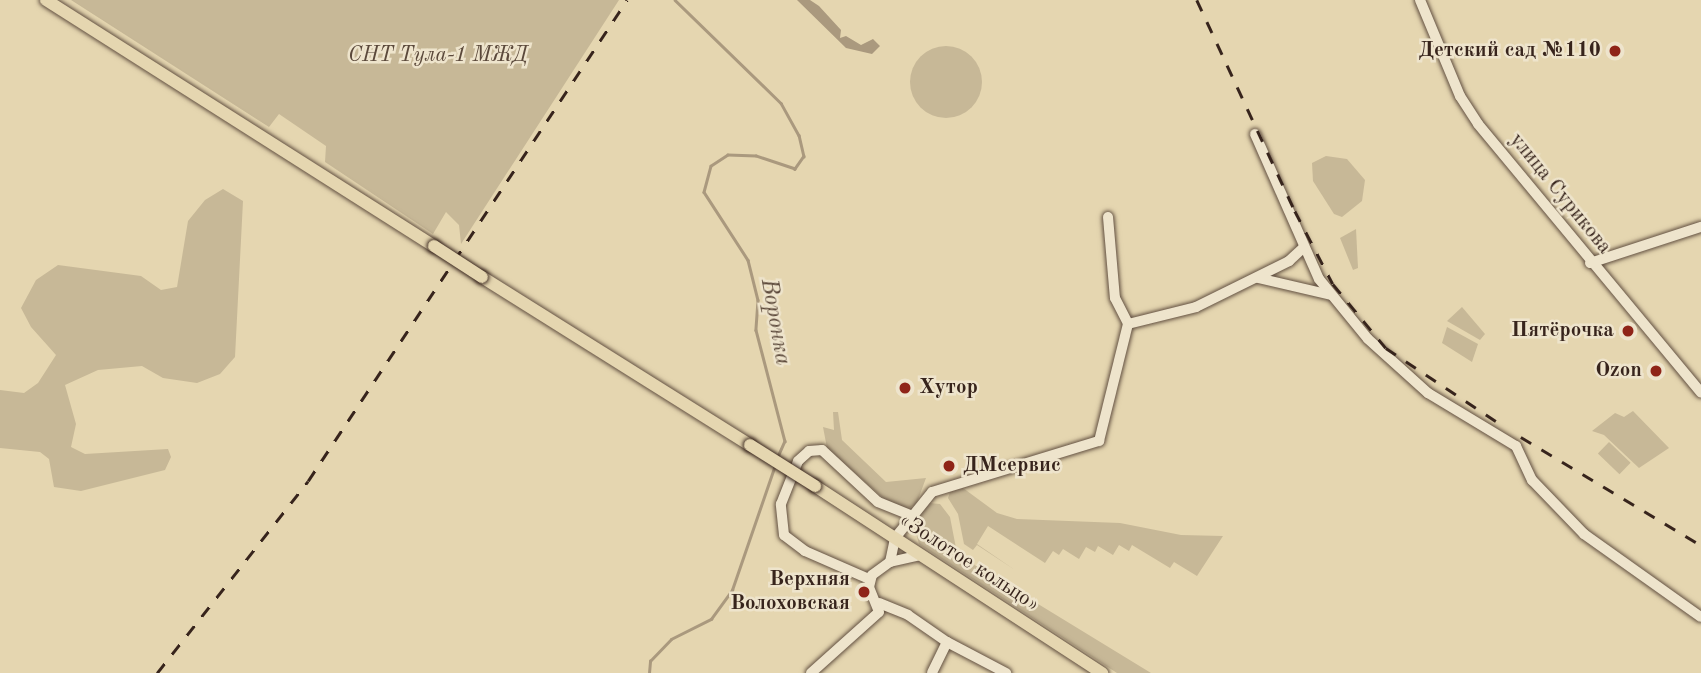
<!DOCTYPE html>
<meta charset="utf-8">
<style>
body{margin:0}
#map{position:relative;width:1701px;height:673px;overflow:hidden;background:#e5d6b0;font-family:"Old Standard TT",serif}
div>[style]{position:absolute}
.green>*{inset:0;background:#c7b897;transform-origin:0 0}
.round{border-radius:50%}
.water>*{inset:0;background:#aa997e}
.stream>*{height:2.5px;margin:-1.25px;padding:0 1.25px;transform-origin:1.25px;border-radius:1.25px;background:#aa997e}
.roads{filter:drop-shadow(0 0 2px #625041) drop-shadow(0 0 2px #625041)}
.minor>*{height:10px;margin:-5px;padding:0 5px;transform-origin:5px;border-radius:5px;background:#eee4cc}
.major>*{height:12px;margin:-6px;padding:0 6px;transform-origin:6px;border-radius:6px;background:#e5d6b0}
.rail>*{height:2.5px;margin-top:-1.25px;transform-origin:0;background:repeating-linear-gradient(90deg,#37241c 0 12px,transparent 0 24px)}
.bridges{filter:drop-shadow(0 0 2px #37241c) drop-shadow(0 0 2px #37241c)}
.major-bridge>*{height:12px;margin:-6px;padding:0 6px;transform-origin:6px;border-radius:6px;background:#e5d6b0}
.dots>*{width:19px;height:19px;translate:-50% -50%;box-sizing:border-box;border:4px solid #eee4cc;border-radius:50%}
span{translate:-50% -50%;white-space:nowrap;text-align:center;line-height:1.15;-webkit-text-stroke:5px #eee4cc;paint-order:stroke}
.poi-label{font-size:21px;color:#37241c;font-weight:700}
.right{translate:-100% -50%;text-align:right}
.left{translate:0 -50%;text-align:left}
.park-label{font-size:21px;color:#5b493b;font-style:italic}
.street-label{font-size:21px;color:#37241c}
.water-label{font-size:23px;color:#5a4739;font-style:italic}
</style>
<div id="map">
<div class="green">
<i style="clip-path:polygon(71px 0,619px 0,461px 244px,459px 225px,446px 212px,433px 234px,325px 162px,326px 146px,279px 114px,269px 127px)"></i>
<i class="round" style="left:910px;top:46px;width:72px;height:72px"></i>
<i style="clip-path:polygon(1326px 156px,1347px 159px,1365px 180px,1362px 201px,1342px 217px,1334px 214px,1313px 181px,1312px 163px)"></i>
<i style="clip-path:polygon(223px 189px,243px 201px,235px 357px,220px 374px,197px 383px,163px 378px,142px 366px,98px 370px,65px 385px,76px 424px,71px 447px,85px 454px,168px 449px,171px 457px,165px 470px,81px 491px,54px 487px,49px 459px,40px 452px,0 448px,0 390px,24px 393px,38px 383px,56px 355px,31px 327px,21px 308px,36px 280px,58px 265px,141px 276px,161px 290px,177px 287px,188px 221px,205px 200px)"></i>
<i style="clip-path:polygon(1356px 229px,1358px 268px,1353px 270px,1340px 238px)"></i>
<i style="clip-path:polygon(1462px 307px,1485px 334px,1480px 340px,1447px 321px)"></i>
<i style="clip-path:polygon(1447px 327px,1478px 344px,1472px 362px,1442px 343px)"></i>
<i style="clip-path:polygon(1633px 411px,1669px 448px,1639px 468px,1604px 435px,1592px 431px,1615px 413px,1624px 417px)"></i>
<i style="clip-path:polygon(833px 412px,838px 412px,842px 440px,886px 482px,926px 478px,916px 505px,905px 509px,890px 504px,827px 448px,823px 427px,834px 430px)"></i>
<i style="left:1609px;top:442px;width:30px;height:16px;rotate:44deg"></i>
<i style="clip-path:polygon(963px 488px,997px 513px,1017px 519px,1120px 523px,1181px 535px,1223px 536px,1197px 576px,1174px 562px,1170px 568px,1132px 545px,1129px 551px,1119px 545px,1113px 555px,1098px 546px,1095px 552px,1086px 547px,1079px 559px,1063px 549px,1059px 555px,1053px 551px,1045px 563px,988px 526px,977px 544px,1015px 570px,977px 545px,973px 550px,964px 544px,958px 514px,948px 498px,950px 492px)"></i>
<i style="clip-path:polygon(929px 503px,940px 504px,950px 517px,956px 548px,968px 561px,1151px 673px,1117px 673px,919px 544px,913px 523px)"></i>
</div>
<div class="water">
<i style="clip-path:polygon(797px 0,810px 0,819px 6px,841px 30px,840px 38px,846px 36px,861px 45px,873px 39px,880px 46px,872px 54px,846px 48px)"></i>
</div>
<div class="stream">
<i style="left:675px;top:0;width:148px;rotate:44.2deg"></i>
<i style="left:781px;top:103px;width:37px;rotate:61deg"></i>
<i style="left:799px;top:135px;width:22px;rotate:77deg"></i>
<i style="left:804px;top:156px;width:16px;rotate:125deg"></i>
<i style="left:795px;top:169px;width:41px;rotate:-161.6deg"></i>
<i style="left:756px;top:156px;width:28px;rotate:-178deg"></i>
<i style="left:728px;top:155px;width:20px;rotate:147deg"></i>
<i style="left:711px;top:166px;width:27px;rotate:105deg"></i>
<i style="left:704px;top:192px;width:81px;rotate:57.1deg"></i>
<i style="left:748px;top:260px;width:41px;rotate:76deg"></i>
<i style="left:758px;top:300px;width:30px;rotate:94deg"></i>
<i style="left:756px;top:330px;width:115px;rotate:75.4deg"></i>
<i style="left:785px;top:441px;width:20px;rotate:114deg"></i>
<i style="left:649px;top:673px;width:12px;rotate:-85deg"></i>
<i style="left:650px;top:661px;width:30px;rotate:-46deg"></i>
<i style="left:671px;top:639px;width:45px;rotate:-26.6deg"></i>
<i style="left:711px;top:619px;width:36px;rotate:-54deg"></i>
<i style="left:732px;top:590px;width:132px;rotate:-71deg"></i>
</div>
<div class="roads">
<div class="minor">
<i style="left:1420px;top:0;width:104px;rotate:67.4deg"></i>
<i style="left:1460px;top:96px;width:33px;rotate:57deg"></i>
<i style="left:1478px;top:124px;width:349px;rotate:50.3deg"></i>
<i style="left:1255px;top:134px;width:158px;rotate:66.2deg"></i>
<i style="left:1319px;top:279px;width:77px;rotate:50.8deg"></i>
<i style="left:1368px;top:339px;width:81px;rotate:42deg"></i>
<i style="left:1428px;top:393px;width:103px;rotate:31.1deg"></i>
<i style="left:1516px;top:446px;width:38px;rotate:65deg"></i>
<i style="left:1532px;top:480px;width:75px;rotate:46.1deg"></i>
<i style="left:1584px;top:534px;width:143px;rotate:35.4deg"></i>
<i style="left:1108px;top:217px;width:81px;rotate:85.1deg"></i>
<i style="left:1115px;top:298px;width:29px;rotate:63deg"></i>
<i style="left:1590px;top:263px;width:117px;rotate:-18deg"></i>
<i style="left:1258px;top:278px;width:75px;rotate:13.1deg"></i>
<i style="left:1128px;top:324px;width:70px;rotate:-14deg"></i>
<i style="left:1196px;top:307px;width:104px;rotate:-26.3deg"></i>
<i style="left:1289px;top:261px;width:19px;rotate:-43deg"></i>
<i style="left:890px;top:562px;width:25px;rotate:-78deg"></i>
<i style="left:895px;top:538px;width:59px;rotate:-51.2deg"></i>
<i style="left:932px;top:492px;width:175px;rotate:-17deg"></i>
<i style="left:1099px;top:441px;width:121px;rotate:-76.1deg"></i>
<i style="left:869px;top:579px;width:70px;rotate:-156.4deg"></i>
<i style="left:805px;top:551px;width:26px;rotate:-143deg"></i>
<i style="left:784px;top:535px;width:31px;rotate:-96deg"></i>
<i style="left:781px;top:504px;width:46px;rotate:-68.4deg"></i>
<i style="left:798px;top:461px;width:15px;rotate:-42deg"></i>
<i style="left:809px;top:451px;width:13px;rotate:-4deg"></i>
<i style="left:822px;top:450px;width:76px;rotate:42.9deg"></i>
<i style="left:878px;top:502px;width:37px;rotate:22deg"></i>
<i style="left:879px;top:603px;width:31px;rotate:22deg"></i>
<i style="left:908px;top:615px;width:47px;rotate:34.7deg"></i>
<i style="left:947px;top:642px;width:34px;rotate:116deg"></i>
<i style="left:947px;top:642px;width:67px;rotate:27.7deg"></i>
<i style="left:811px;top:673px;width:91px;rotate:-41.9deg"></i>
<i style="left:879px;top:612px;width:27px;rotate:-112deg"></i>
<i style="left:869px;top:587px;width:12px;rotate:-76deg"></i>
<i style="left:872px;top:575px;width:22px;rotate:-36deg"></i>
<i style="left:890px;top:562px;width:32px;rotate:-13deg"></i>
</div>
<div class="major">
<i style="left:46px;top:0;width:459px;rotate:32.4deg"></i>
<i style="left:482px;top:277px;width:316px;rotate:32.1deg"></i>
<i style="left:815px;top:486px;width:343px;rotate:33.1deg"></i>
</div>
</div>
<div class="rail">
<i style="left:1197px;top:0;width:233px;rotate:65.1deg"></i>
<i style="left:1295px;top:211px;width:82px;rotate:62.5deg"></i>
<i style="left:1333px;top:284px;width:83px;rotate:50.4deg"></i>
<i style="left:1386px;top:348px;width:136px;rotate:33.6deg"></i>
<i style="left:1521px;top:437px;width:210px;rotate:31deg"></i>
<i style="left:157px;top:673px;width:244px;rotate:-51.8deg"></i>
<i style="left:308px;top:481px;width:577px;rotate:-56.45deg"></i>
</div>
<div class="bridges">
<div class="major-bridge">
<i style="left:434px;top:246px;width:57px;rotate:32.9deg"></i>
<i style="left:750px;top:445px;width:77px;rotate:32.2deg"></i>
</div>
</div>
<div class="dots">
<i style="left:1615px;top:51px;background:#8f2418"></i>
<i style="left:1628px;top:331px;background:#8f2418"></i>
<i style="left:1656px;top:371px;background:#8f2418"></i>
<i style="left:905px;top:388px;background:#8f2418"></i>
<i style="left:949px;top:466px;background:#8f2418"></i>
<i style="left:864px;top:592px;background:#8f2418"></i>
</div>
<div class="poi-label">
<span class="right" style="left:1601px;top:51px">Детский сад №110</span>
<span class="right" style="left:1614px;top:331px">Пятёрочка</span>
<span class="right" style="left:1642px;top:371px">Ozon</span>
<span class="left" style="left:919px;top:388px">Хутор</span>
<span class="left" style="left:963px;top:466px">ДМсервис</span>
<span class="right" style="left:850px;top:592px">Верхняя<br>Волоховская</span>
</div>
<div class="park-label">
<span style="left:438px;top:56px">СНТ Тула-1 МЖД</span>
</div>
<div class="street-label">
<span style="left:1560px;top:194px;rotate:51deg">улица Сурикова</span>
<span style="left:969px;top:563px;rotate:33deg">«Золотое кольцо»</span>
</div>
<div class="water-label">
<span style="left:775px;top:322px;rotate:80deg">Воронка</span>
</div>
</div>
